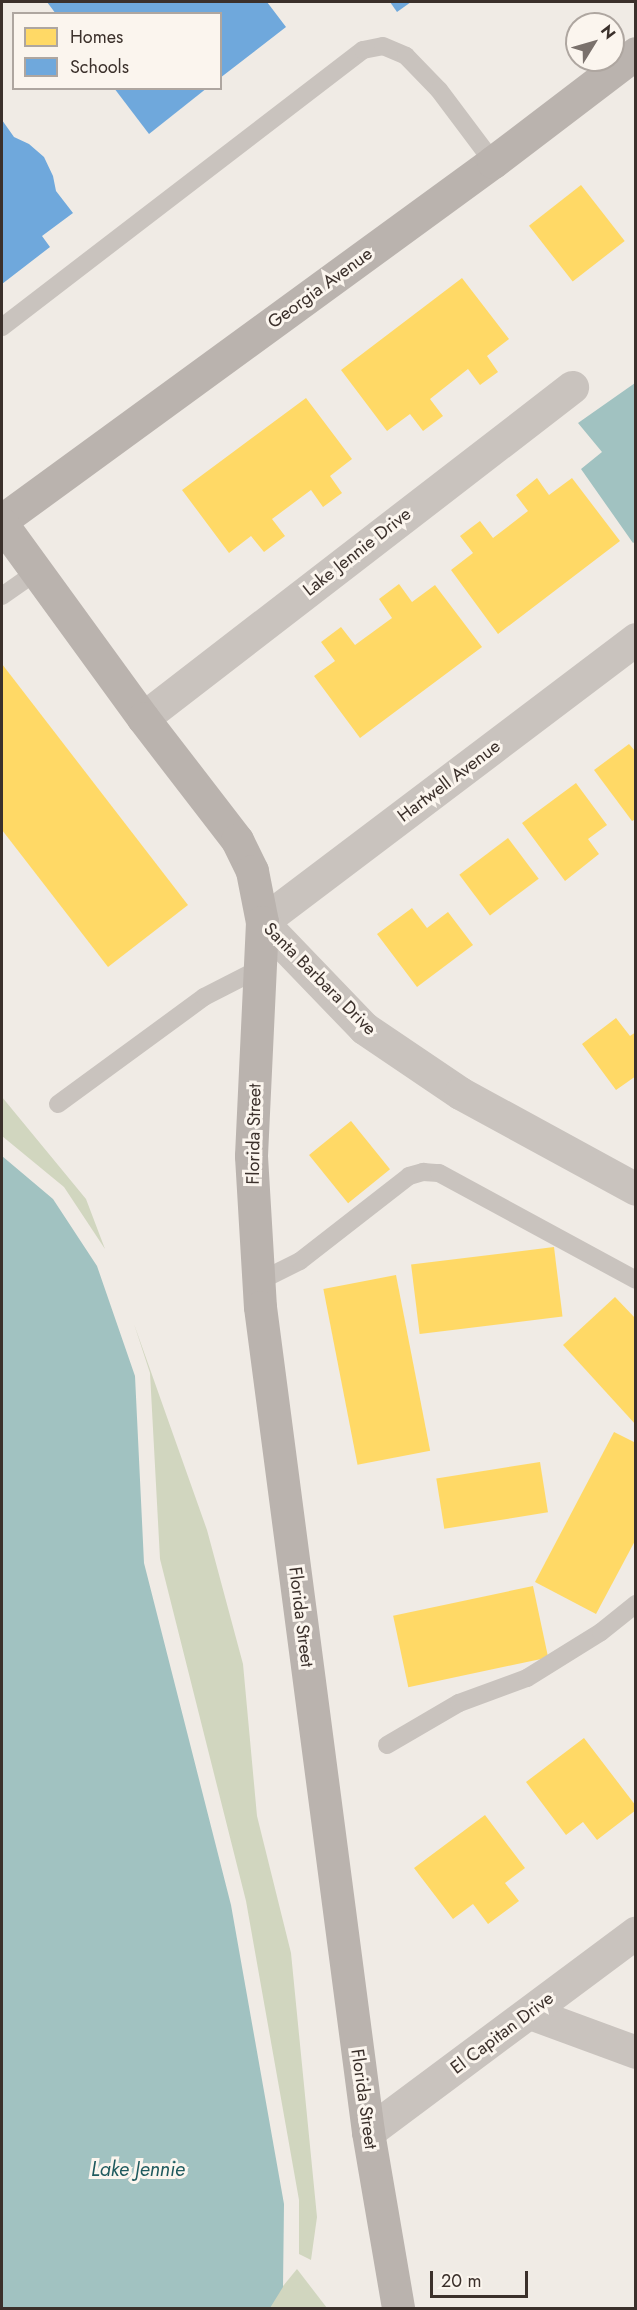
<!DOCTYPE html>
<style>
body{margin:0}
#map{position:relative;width:637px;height:2310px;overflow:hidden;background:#f0ebe5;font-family:Jost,sans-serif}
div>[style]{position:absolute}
.green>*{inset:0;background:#d1d6bf}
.water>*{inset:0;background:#a1c2c1}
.homes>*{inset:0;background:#ffd966;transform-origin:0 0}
.schools>*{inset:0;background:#6fa8dc}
.lane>*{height:18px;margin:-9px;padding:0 9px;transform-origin:9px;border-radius:9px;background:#c9c3be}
.street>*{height:33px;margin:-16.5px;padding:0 16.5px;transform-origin:16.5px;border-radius:16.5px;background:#c9c3be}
.secondary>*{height:33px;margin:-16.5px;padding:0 16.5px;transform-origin:16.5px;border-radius:16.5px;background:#bab3ae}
span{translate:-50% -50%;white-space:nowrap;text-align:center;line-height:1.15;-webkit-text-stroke:6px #fbf5ee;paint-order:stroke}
.street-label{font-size:18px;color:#3b302b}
.water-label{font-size:20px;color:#1f5a5e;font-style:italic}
.frame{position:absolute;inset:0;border:3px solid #3b302b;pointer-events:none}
.legend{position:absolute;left:12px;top:12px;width:210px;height:78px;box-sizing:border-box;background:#fbf5ee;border:2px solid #aea6a0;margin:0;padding:8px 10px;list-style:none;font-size:18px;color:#3b302b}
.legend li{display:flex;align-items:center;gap:12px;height:30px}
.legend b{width:30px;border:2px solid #aea6a0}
.north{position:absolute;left:565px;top:12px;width:60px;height:60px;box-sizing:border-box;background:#fbf5ee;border:2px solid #aea6a0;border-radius:50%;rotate:53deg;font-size:16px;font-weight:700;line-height:24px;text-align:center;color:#3b302b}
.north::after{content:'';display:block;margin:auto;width:21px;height:27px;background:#7a716c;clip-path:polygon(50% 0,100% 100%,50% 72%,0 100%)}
.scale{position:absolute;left:430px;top:2271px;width:98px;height:27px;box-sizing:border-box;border:3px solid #3b302b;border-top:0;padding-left:8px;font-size:18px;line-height:21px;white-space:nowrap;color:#3b302b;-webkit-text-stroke:4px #fbf5ee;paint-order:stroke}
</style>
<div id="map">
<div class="green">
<i style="clip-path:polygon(2px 1097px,86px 1199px,105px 1249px,64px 1187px,2px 1136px)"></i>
<i style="clip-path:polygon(134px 1324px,207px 1530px,243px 1664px,257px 1816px,291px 1953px,317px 2217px,311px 2260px,299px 2254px,299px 2200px,246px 1901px,160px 1559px,150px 1373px)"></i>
<i style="clip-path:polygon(297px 2269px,327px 2308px,265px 2308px)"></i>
</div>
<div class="water">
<i style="clip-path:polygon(635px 383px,636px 541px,633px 543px,581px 469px,602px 452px,578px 423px)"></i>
<i style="clip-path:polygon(2px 1156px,53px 1199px,97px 1266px,135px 1376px,144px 1563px,231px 1905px,284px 2204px,283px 2287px,270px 2308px,2px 2308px)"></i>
</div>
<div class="homes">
<i style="left:581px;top:185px;width:71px;height:66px;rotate:52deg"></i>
<i style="clip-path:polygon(462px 278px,509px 339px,487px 356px,498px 372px,480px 385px,468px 369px,430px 399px,443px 416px,423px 431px,410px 414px,387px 431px,341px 370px)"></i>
<i style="clip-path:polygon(306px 398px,352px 459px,330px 476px,342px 493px,323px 507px,311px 490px,272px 519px,285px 536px,264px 552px,251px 536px,229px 553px,182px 490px)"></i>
<i style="clip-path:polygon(537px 478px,549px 495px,572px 478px,620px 541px,498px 634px,451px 570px,473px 553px,460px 536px,480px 521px,493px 538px,528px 511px,516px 495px)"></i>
<i style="clip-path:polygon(399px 584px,412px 602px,435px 585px,482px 647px,360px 738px,314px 676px,335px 661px,321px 642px,341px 627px,355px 645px,392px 618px,379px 599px)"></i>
<i style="clip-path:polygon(2px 664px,188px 905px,108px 967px,2px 830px)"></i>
<i style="clip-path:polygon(629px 744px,636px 752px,636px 819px,632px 821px,594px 770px)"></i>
<i style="clip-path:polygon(576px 783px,607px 825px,588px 839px,599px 854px,565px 881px,522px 823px)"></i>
<i style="left:508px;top:838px;width:51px;height:61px;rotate:53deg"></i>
<i style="clip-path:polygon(412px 908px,427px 928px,448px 912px,473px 945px,417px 987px,377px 934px)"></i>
<i style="clip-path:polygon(616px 1018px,630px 1036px,636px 1032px,636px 1076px,616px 1090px,582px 1044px)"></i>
<i style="left:351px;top:1121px;width:62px;height:54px;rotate:51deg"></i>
<i style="left:554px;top:1247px;width:70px;height:144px;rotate:83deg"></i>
<i style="left:396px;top:1275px;width:179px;height:74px;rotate:79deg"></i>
<i style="clip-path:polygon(615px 1297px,636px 1319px,636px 1425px,563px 1345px)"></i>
<i style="clip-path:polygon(614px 1432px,636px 1443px,636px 1539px,596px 1614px,535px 1582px)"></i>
<i style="left:540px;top:1462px;width:51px;height:105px;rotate:81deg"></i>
<i style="left:533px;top:1586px;width:73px;height:143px;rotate:78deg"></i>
<i style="clip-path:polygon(584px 1738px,636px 1806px,636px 1810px,597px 1840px,583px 1822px,566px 1835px,526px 1782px)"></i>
<i style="clip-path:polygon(485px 1815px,525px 1868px,505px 1883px,519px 1901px,488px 1924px,473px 1904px,453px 1919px,414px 1868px)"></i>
</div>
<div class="schools">
<i style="clip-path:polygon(47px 2px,267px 2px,286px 27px,220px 78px,220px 14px,56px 14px)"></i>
<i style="clip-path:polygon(390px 2px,411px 2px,397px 12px)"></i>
<i style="clip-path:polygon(114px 88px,207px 88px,149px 134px)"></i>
<i style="clip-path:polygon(2px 120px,14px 137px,29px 144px,44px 157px,53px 176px,56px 191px,73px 213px,42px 236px,50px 247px,2px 284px)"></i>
</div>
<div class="lane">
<i style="left:2px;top:327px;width:455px;rotate:-37.5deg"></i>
<i style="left:363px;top:50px;width:20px;rotate:-11deg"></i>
<i style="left:383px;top:46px;width:25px;rotate:23deg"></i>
<i style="left:406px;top:56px;width:47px;rotate:45.9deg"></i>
<i style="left:439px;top:90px;width:90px;rotate:53.1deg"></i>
<i style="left:2px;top:596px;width:42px;rotate:-35.2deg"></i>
<i style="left:58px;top:1104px;width:181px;rotate:-36.2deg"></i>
<i style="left:204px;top:997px;width:62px;rotate:-27deg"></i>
<i style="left:258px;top:1282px;width:47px;rotate:-26.6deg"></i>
<i style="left:300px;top:1261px;width:138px;rotate:-37.9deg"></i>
<i style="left:409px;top:1176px;width:15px;rotate:-16deg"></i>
<i style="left:423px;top:1172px;width:16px;rotate:4deg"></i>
<i style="left:439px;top:1173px;width:224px;rotate:28.5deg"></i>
<i style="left:387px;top:1745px;width:83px;rotate:-30.3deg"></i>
<i style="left:459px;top:1703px;width:72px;rotate:-20.2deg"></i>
<i style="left:527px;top:1678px;width:87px;rotate:-31.9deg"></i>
<i style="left:601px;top:1632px;width:45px;rotate:-38.7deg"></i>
</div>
<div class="street">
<i style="left:636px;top:639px;width:469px;rotate:142.9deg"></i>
<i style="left:262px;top:922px;width:147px;rotate:46.1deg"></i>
<i style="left:364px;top:1028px;width:116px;rotate:34.1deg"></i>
<i style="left:460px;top:1093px;width:200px;rotate:28.6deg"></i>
<i style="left:143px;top:718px;width:542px;rotate:-37.65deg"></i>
<i style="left:530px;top:2013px;width:113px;rotate:20.2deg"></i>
<i style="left:368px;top:2132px;width:334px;rotate:-36.7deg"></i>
</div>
<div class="secondary">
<i style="left:2px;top:520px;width:608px;rotate:-36.1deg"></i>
<i style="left:493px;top:162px;width:180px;rotate:-37.3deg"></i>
<i style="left:2px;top:524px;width:240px;rotate:54deg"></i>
<i style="left:143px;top:718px;width:154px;rotate:52.4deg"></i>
<i style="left:237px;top:840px;width:34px;rotate:64deg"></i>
<i style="left:252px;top:871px;width:52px;rotate:78.9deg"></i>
<i style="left:262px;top:922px;width:234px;rotate:92.7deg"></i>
<i style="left:251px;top:1156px;width:151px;rotate:86.6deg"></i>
<i style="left:260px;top:1307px;width:832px;rotate:82.54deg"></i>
<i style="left:368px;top:2132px;width:179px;rotate:80.3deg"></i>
</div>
<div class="street-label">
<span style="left:320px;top:288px;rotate:-36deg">Georgia Avenue</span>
<span style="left:357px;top:552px;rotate:-38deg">Lake Jennie Drive</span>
<span style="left:449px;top:781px;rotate:-37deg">Hartwell Avenue</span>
<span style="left:320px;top:979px;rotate:45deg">Santa Barbara Drive</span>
<span style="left:254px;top:1134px;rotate:-89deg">Florida Street</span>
<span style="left:301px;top:1617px;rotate:83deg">Florida Street</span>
<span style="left:502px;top:2033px;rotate:-37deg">El Capitan Drive</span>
<span style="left:364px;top:2099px;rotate:82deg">Florida Street</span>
</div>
<div class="water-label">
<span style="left:138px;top:2169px">Lake Jennie</span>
</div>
<div class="frame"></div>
<ul class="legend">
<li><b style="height:16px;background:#ffd966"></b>Homes</li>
<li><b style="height:16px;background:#6fa8dc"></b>Schools</li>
</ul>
<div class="north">N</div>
<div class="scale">20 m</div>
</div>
